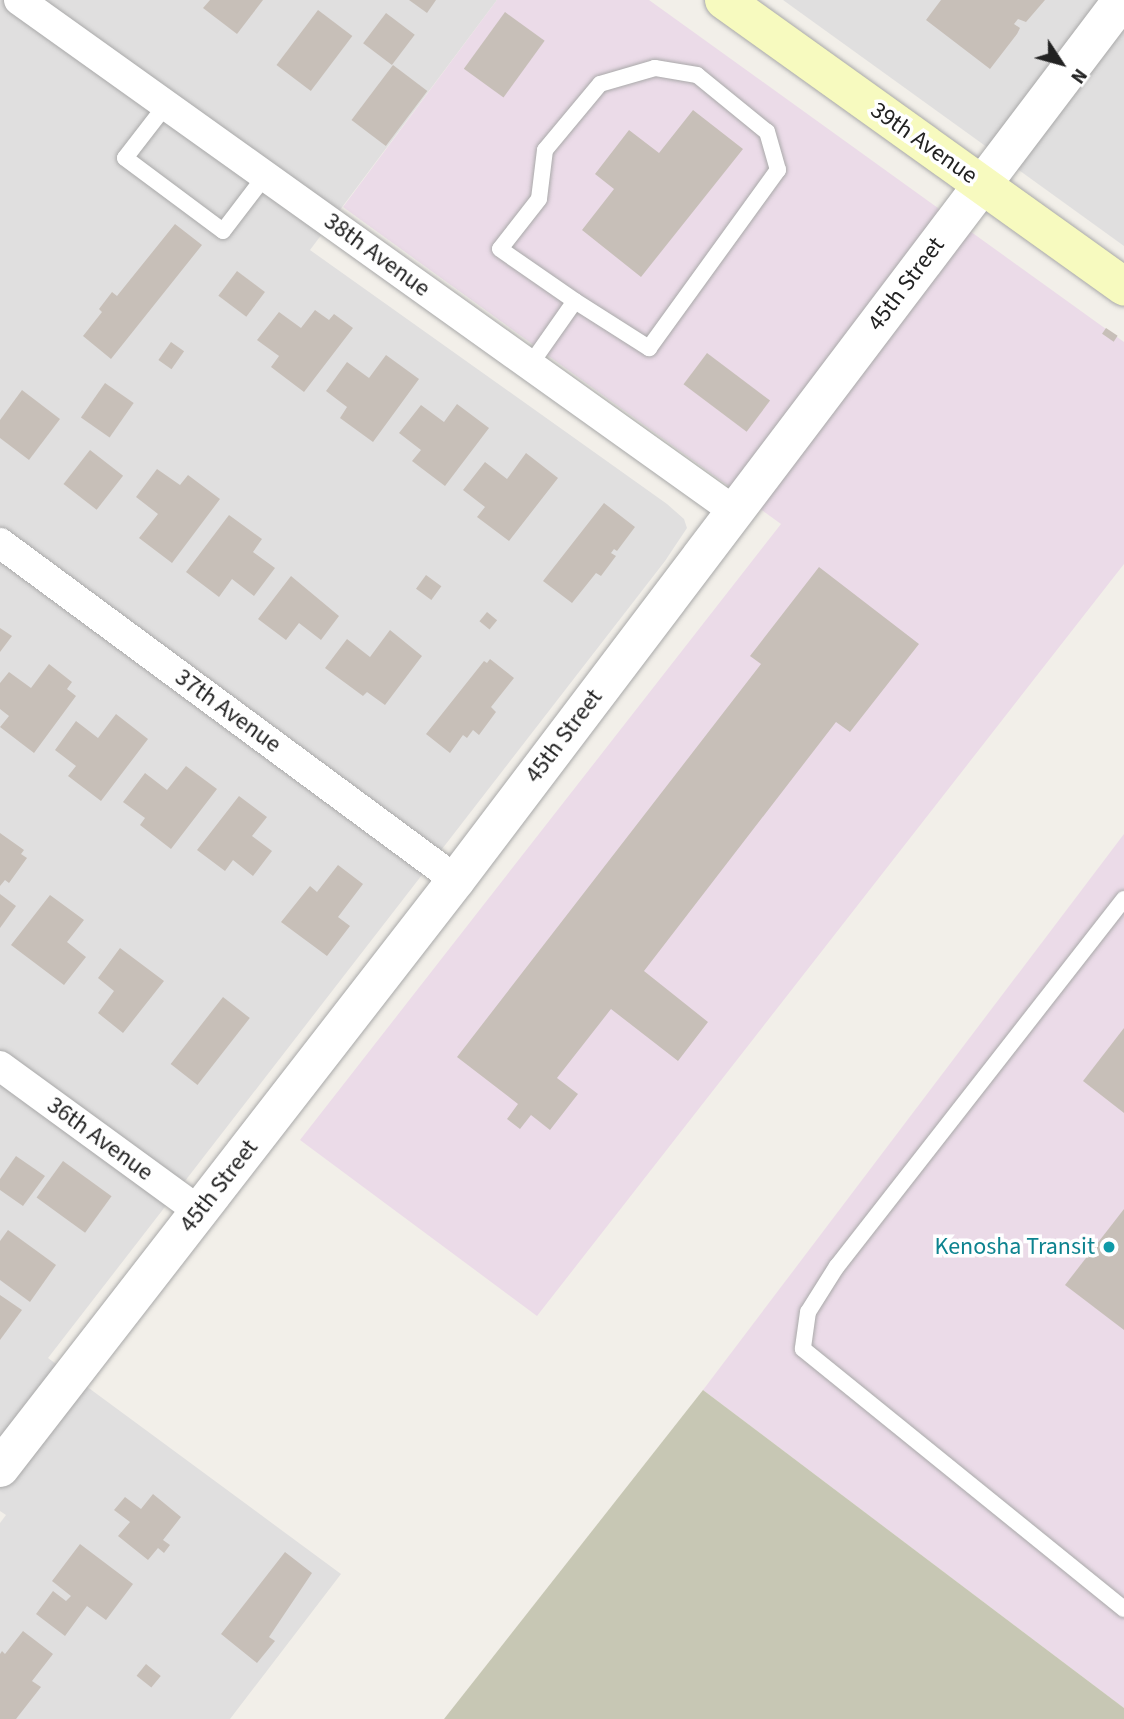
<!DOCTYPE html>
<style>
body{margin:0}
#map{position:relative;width:1124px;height:1719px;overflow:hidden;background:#f2efe9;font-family:"Source Sans 3",sans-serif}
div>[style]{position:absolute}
.residential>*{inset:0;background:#e0dfdf}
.industrial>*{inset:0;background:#ebdbe8}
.construction>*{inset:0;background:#c7c7b4}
.building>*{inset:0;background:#c7bfb8;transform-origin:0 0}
.roads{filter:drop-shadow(0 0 2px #a9a9a9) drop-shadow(0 0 2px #a9a9a9)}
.service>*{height:16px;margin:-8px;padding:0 8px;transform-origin:8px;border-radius:8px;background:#fff}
.minor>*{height:30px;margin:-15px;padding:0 15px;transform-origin:15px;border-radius:15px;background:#fff}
.tertiary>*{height:38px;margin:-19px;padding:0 19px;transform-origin:19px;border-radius:19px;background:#fff}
.secondary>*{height:38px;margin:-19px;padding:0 19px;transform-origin:19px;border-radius:19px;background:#f7fabf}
.dots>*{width:19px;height:19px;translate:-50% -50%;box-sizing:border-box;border:4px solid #fff;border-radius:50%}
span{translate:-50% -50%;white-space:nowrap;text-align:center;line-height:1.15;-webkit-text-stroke:7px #fff;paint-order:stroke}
.street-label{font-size:24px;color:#222}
.culture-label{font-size:24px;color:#0d838f}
.right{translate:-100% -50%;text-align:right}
.north{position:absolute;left:1026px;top:28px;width:70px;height:70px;-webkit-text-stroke:5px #fff;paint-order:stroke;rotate:126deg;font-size:19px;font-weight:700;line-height:28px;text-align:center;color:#222}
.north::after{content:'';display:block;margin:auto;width:24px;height:32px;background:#222;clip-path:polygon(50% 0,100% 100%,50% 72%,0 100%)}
</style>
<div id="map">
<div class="residential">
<i style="clip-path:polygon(0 0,497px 0,310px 250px,667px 504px,684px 519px,687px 528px,665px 561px,48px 1358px,341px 1574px,230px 1719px,0 1719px,0 1523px,6px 1515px,0 1511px)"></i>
<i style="clip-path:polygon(783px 0,1124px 0,1124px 246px)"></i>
</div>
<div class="industrial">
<i style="clip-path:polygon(497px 0,649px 0,1124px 342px,1124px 564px,537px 1316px,300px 1140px,781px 524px,343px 207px)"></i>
<i style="clip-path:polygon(1124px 834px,1124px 1708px,703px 1390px)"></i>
</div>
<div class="construction">
<i style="clip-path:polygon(703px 1390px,1124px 1708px,1124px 1719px,444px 1719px)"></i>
</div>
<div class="building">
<i style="clip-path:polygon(210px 0,263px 0,237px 34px,203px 8px)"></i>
<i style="clip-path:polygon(409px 0,436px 0,427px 13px)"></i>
<i style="clip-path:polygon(941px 0,1045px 0,1026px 22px,1018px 19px,1014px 24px,1020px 28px,1017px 34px,990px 69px,926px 20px)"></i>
<i style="left:318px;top:10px;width:43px;height:69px;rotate:37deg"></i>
<i style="left:505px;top:12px;width:49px;height:70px;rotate:36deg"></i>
<i style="left:386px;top:13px;width:36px;height:38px;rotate:37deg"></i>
<i style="left:393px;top:65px;width:43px;height:69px;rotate:37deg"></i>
<i style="clip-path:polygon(693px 110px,743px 149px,641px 277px,582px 230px,614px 189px,595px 174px,629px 130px,659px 153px)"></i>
<i style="clip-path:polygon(175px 224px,202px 245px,111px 359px,83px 336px,102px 312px,99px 309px,112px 292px,117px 296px)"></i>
<i style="left:237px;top:271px;width:35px;height:31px;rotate:37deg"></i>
<i style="clip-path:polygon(315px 310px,329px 320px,334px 314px,353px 328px,304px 392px,271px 367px,279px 356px,257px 340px,279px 312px,301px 328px)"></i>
<i style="left:1106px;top:328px;width:14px;height:7px;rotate:34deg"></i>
<i style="left:171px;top:342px;width:16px;height:22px;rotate:35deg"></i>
<i style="left:707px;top:353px;width:79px;height:39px;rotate:37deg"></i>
<i style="clip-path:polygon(386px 355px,419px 379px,373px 442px,340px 418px,347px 407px,326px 391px,347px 362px,369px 378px)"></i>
<i style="left:105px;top:383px;width:35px;height:42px;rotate:35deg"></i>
<i style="clip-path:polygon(22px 390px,60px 419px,29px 460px,0 438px,0 420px)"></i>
<i style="clip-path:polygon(457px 404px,489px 428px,445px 486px,412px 461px,421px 450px,399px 433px,421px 405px,444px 422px)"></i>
<i style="left:90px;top:450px;width:42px;height:43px;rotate:38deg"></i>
<i style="clip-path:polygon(526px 453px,558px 478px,509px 541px,477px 517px,485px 507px,463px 490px,485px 462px,507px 479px)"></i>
<i style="clip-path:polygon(157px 469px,180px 485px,188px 475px,220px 499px,172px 563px,139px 538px,158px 514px,136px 497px)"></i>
<i style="clip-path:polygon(604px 503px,635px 527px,617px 551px,614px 549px,611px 553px,616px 556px,601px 576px,596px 573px,572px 603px,543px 581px)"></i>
<i style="clip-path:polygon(229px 515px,262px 539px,253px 552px,275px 568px,254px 596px,232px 579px,219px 597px,186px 572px)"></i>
<i style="clip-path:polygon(819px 567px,919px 644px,850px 732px,836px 722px,644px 971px,708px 1022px,678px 1061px,611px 1009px,557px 1078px,578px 1094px,550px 1130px,531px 1115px,520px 1129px,507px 1119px,518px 1104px,457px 1057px,761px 664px,750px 656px)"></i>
<i style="left:426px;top:575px;width:19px;height:17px;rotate:36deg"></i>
<i style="clip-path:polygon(291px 576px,339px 616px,321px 640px,299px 623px,286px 640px,258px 619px)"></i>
<i style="left:487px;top:612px;width:13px;height:12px;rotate:39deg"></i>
<i style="clip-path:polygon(0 628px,12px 636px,0 652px)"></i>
<i style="clip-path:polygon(390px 630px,422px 656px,385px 705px,367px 692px,363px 696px,325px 668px,347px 639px,370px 657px)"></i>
<i style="clip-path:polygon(490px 659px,514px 678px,491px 707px,496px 712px,479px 735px,473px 730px,467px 738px,463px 735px,450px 753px,426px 734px,484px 661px,487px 663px)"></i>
<i style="clip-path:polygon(49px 664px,72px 682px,67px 689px,76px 696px,34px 753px,0 727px,9px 716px,0 709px,0 683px,9px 672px,31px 688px)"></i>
<i style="clip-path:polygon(116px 714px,148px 739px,101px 801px,68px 776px,76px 766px,55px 750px,76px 721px,98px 738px)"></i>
<i style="clip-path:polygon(186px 766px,217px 789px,171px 849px,140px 825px,145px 818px,123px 802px,145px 773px,167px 790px)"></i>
<i style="clip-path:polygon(239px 796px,267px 817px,252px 836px,272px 851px,253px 876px,233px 860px,225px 871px,197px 850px)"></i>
<i style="clip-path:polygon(0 833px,24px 850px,21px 854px,27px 858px,9px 883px,5px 880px,0 886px)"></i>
<i style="clip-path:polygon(338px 865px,363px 884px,338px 917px,350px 926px,327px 956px,281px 922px,310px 886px,317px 892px)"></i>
<i style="clip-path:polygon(0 894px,16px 906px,0 928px)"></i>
<i style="clip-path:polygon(50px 895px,84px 920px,67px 942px,86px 957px,64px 985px,11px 945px)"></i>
<i style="clip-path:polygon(120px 948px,164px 981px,123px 1033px,98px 1013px,114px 991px,98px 978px)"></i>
<i style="left:223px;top:997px;width:34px;height:85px;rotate:38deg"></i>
<i style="clip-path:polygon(1124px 1028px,1124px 1113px,1083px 1081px)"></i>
<i style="clip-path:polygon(16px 1156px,45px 1176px,23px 1206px,0 1190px,0 1179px)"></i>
<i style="left:63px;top:1161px;width:60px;height:45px;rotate:36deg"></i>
<i style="clip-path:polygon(1124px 1209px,1124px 1330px,1065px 1285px)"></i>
<i style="clip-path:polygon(8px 1230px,56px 1265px,30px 1302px,0 1280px,0 1241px)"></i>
<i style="clip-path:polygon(0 1295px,22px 1310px,0 1340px)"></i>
<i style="clip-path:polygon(153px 1494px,181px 1517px,163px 1540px,170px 1545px,164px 1553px,158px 1548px,148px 1560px,118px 1536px,130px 1522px,114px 1510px,125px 1497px,141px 1509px)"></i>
<i style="clip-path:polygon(80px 1544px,133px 1584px,106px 1620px,87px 1606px,65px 1636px,36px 1614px,53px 1591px,66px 1601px,71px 1596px,52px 1581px)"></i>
<i style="clip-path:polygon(285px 1552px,312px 1573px,269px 1637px,275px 1641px,257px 1663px,221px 1634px)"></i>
<i style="clip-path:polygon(23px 1631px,53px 1654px,32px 1681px,41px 1687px,16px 1719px,0 1719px,0 1654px,2px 1651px,5px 1654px)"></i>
<i style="left:146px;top:1664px;width:19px;height:15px;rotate:39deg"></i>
</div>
<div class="roads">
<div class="service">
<i style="left:166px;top:105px;width:67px;rotate:127.7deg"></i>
<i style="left:125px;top:158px;width:122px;rotate:36.7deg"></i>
<i style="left:223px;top:231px;width:69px;rotate:-52.6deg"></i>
<i style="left:530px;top:365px;width:78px;rotate:-54.9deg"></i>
<i style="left:575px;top:301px;width:88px;rotate:32.4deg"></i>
<i style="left:649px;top:348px;width:220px;rotate:-54.1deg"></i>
<i style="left:778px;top:170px;width:40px;rotate:-106deg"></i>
<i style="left:767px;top:132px;width:90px;rotate:-140.8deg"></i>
<i style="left:697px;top:75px;width:43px;rotate:-170.5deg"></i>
<i style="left:655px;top:68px;width:57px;rotate:163.8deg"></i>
<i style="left:600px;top:84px;width:86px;rotate:129.8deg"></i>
<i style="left:545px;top:150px;width:49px;rotate:97deg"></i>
<i style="left:539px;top:199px;width:63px;rotate:128deg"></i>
<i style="left:500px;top:249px;width:91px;rotate:34.7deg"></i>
<i style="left:1124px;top:899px;width:466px;rotate:128deg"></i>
<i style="left:837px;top:1266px;width:54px;rotate:122.2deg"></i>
<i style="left:808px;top:1312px;width:37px;rotate:98deg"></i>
<i style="left:803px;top:1349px;width:413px;rotate:39deg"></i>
</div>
<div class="minor">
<i style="left:19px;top:0;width:879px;rotate:35.55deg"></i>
<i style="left:0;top:543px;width:567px;rotate:36.47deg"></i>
<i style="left:0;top:1066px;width:248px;rotate:36.1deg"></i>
</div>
<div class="tertiary">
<i style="left:0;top:1468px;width:744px;rotate:-52.21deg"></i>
<i style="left:456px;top:880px;width:1104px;rotate:-52.88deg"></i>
</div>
<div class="secondary">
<i style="left:724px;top:0;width:492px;rotate:35.6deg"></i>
</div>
</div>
<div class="dots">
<i style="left:1109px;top:1247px;background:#0f9aa8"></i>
</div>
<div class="street-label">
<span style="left:924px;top:143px;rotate:35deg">39th Avenue</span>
<span style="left:377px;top:255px;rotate:36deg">38th Avenue</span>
<span style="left:906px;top:284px;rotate:-53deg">45th Street</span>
<span style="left:228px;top:711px;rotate:36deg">37th Avenue</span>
<span style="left:564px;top:736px;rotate:-53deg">45th Street</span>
<span style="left:100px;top:1139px;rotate:36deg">36th Avenue</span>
<span style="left:219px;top:1186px;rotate:-52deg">45th Street</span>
</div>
<div class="culture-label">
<span class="right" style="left:1095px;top:1247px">Kenosha Transit</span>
</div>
<div class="north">N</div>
</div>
